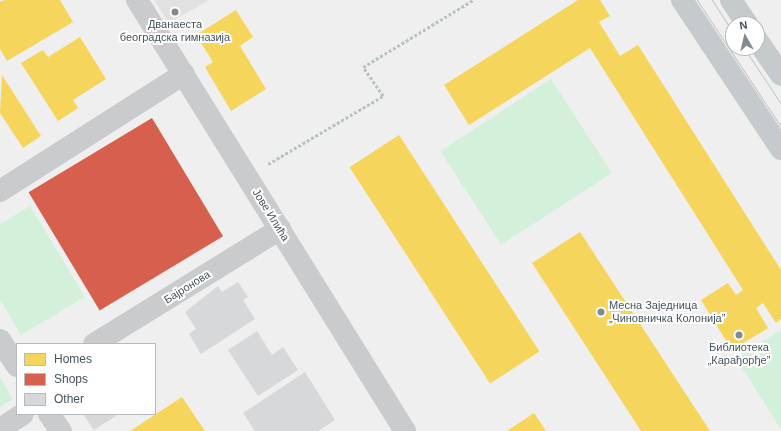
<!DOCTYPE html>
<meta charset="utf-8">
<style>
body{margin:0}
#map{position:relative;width:781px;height:431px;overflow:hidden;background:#f0efef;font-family:Arial,sans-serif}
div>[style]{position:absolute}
.education>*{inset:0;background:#e2e0e1}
.green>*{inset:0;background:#d3f0da;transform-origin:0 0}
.homes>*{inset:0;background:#f6d55c;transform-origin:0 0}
.shops>*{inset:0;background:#d6604d;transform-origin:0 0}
.building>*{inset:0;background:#d7d8d9}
.path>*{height:2.5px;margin-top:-1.25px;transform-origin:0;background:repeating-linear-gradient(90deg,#b6c4be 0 3px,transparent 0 5px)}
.minor>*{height:22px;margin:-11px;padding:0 11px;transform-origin:11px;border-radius:11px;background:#c9cbcd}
.major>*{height:22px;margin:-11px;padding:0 11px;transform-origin:11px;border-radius:11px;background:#c5cacc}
.tram>*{height:1px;margin:-0.5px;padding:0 0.5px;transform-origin:0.5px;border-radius:0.5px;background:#c4c5c7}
.dots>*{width:11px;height:11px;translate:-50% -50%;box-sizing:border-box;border:2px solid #fff;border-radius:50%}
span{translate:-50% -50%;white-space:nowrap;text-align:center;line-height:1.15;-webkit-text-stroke:4px #fff;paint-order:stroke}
.poi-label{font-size:11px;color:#46545c}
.left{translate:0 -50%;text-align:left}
.street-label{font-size:11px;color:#46545c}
.legend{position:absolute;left:16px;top:343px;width:140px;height:72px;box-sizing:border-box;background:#fff;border:1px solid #b5bbbe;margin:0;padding:5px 7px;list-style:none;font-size:12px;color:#46545c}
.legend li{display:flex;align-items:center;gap:8px;height:20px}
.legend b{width:20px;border:1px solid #b5bbbe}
.north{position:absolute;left:725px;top:16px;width:40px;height:40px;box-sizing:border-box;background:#fff;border:1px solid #b5bbbe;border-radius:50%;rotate:352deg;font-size:11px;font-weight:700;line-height:16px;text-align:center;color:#46545c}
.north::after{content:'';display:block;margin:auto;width:14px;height:18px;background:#828a8f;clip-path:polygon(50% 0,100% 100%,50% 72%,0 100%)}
</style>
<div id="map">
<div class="education">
<i style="clip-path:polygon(154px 0,209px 0,169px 23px)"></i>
</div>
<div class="green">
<i style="left:551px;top:79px;width:112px;height:132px;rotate:57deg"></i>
<i style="clip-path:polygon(30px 206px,85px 297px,21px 335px,0 300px,0 224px)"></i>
<i style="clip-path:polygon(781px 330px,781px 430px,736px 358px)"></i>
<i style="clip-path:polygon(0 377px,13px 399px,0 407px)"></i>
</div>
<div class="homes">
<i style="clip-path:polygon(4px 0,60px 0,73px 22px,7px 61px,0 49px,0 2px)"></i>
<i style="clip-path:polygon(578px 0,600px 0,610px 16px,599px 22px,620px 56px,638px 45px,781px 270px,781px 319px,776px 323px,763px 303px,756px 308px,768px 328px,732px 350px,701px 300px,728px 283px,736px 295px,743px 290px,590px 48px,469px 125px,444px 85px)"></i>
<i style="clip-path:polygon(236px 10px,253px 37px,240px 46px,266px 89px,231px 111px,205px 67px,213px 62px,196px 35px)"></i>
<i style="clip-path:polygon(80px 37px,106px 79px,73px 100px,78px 108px,58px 121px,21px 63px,43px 50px,48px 57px)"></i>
<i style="clip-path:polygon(2px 75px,41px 136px,23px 148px,0 113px)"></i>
<i style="left:399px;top:135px;width:258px;height:59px;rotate:57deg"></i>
<i style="clip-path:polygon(580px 232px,627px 304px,710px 431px,641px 431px,532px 263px)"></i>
<i style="clip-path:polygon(182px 397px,205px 431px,130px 431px)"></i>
<i style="clip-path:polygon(534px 413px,546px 431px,507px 431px)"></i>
</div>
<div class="shops">
<i style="left:152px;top:118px;width:138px;height:144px;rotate:59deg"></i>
</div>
<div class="building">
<i style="clip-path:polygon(238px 282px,248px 297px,243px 300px,255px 319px,201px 354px,189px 334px,196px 329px,185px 312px,218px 286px,222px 292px)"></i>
<i style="clip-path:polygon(257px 331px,272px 355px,283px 347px,298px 370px,258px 396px,228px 350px)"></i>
<i style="clip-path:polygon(305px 372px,335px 420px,318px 431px,255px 431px,243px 413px)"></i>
<i style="clip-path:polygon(83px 414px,119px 414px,94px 430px)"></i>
</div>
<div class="path">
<i style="left:268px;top:164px;width:134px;rotate:-30.6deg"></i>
<i style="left:383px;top:96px;width:35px;rotate:-125deg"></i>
<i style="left:363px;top:67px;width:129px;rotate:-31.3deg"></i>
</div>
<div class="minor">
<i style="left:137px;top:0;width:508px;rotate:58.13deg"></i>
<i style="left:0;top:191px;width:218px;rotate:-32.5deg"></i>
<i style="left:0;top:340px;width:31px;rotate:57deg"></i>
<i style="left:94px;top:344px;width:219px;rotate:-31.7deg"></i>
<i style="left:49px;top:414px;width:21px;rotate:55deg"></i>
<i style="left:0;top:429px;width:27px;rotate:-33deg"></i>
</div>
<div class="major">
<i style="left:682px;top:0;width:179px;rotate:56.4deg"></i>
<i style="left:731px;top:0;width:29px;rotate:56deg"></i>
<i style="left:757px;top:40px;width:42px;rotate:55.6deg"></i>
</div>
<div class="tram">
<i style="left:697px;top:0;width:152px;rotate:56.5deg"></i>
<i style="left:712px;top:0;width:38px;rotate:57deg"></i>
<i style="left:744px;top:48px;width:67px;rotate:56.5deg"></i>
</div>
<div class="dots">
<i style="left:175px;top:12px;background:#828a8f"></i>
<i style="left:601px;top:312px;background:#828a8f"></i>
<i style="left:739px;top:335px;background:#828a8f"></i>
</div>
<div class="poi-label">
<span style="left:175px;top:31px">Дванаеста<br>београдска гимназија</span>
<span class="left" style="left:609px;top:312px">Месна Заједница<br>„Чиновничка Колонија”</span>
<span style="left:739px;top:354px">Библиотека<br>„Карађорђе”</span>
</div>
<div class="street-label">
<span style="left:271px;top:215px;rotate:58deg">Јове Илића</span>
<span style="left:187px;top:287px;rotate:-32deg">Бајронова</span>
</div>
<ul class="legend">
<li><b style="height:11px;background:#f6d55c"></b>Homes</li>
<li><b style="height:11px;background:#d6604d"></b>Shops</li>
<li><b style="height:11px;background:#d7d8d9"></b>Other</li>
</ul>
<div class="north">N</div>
</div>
